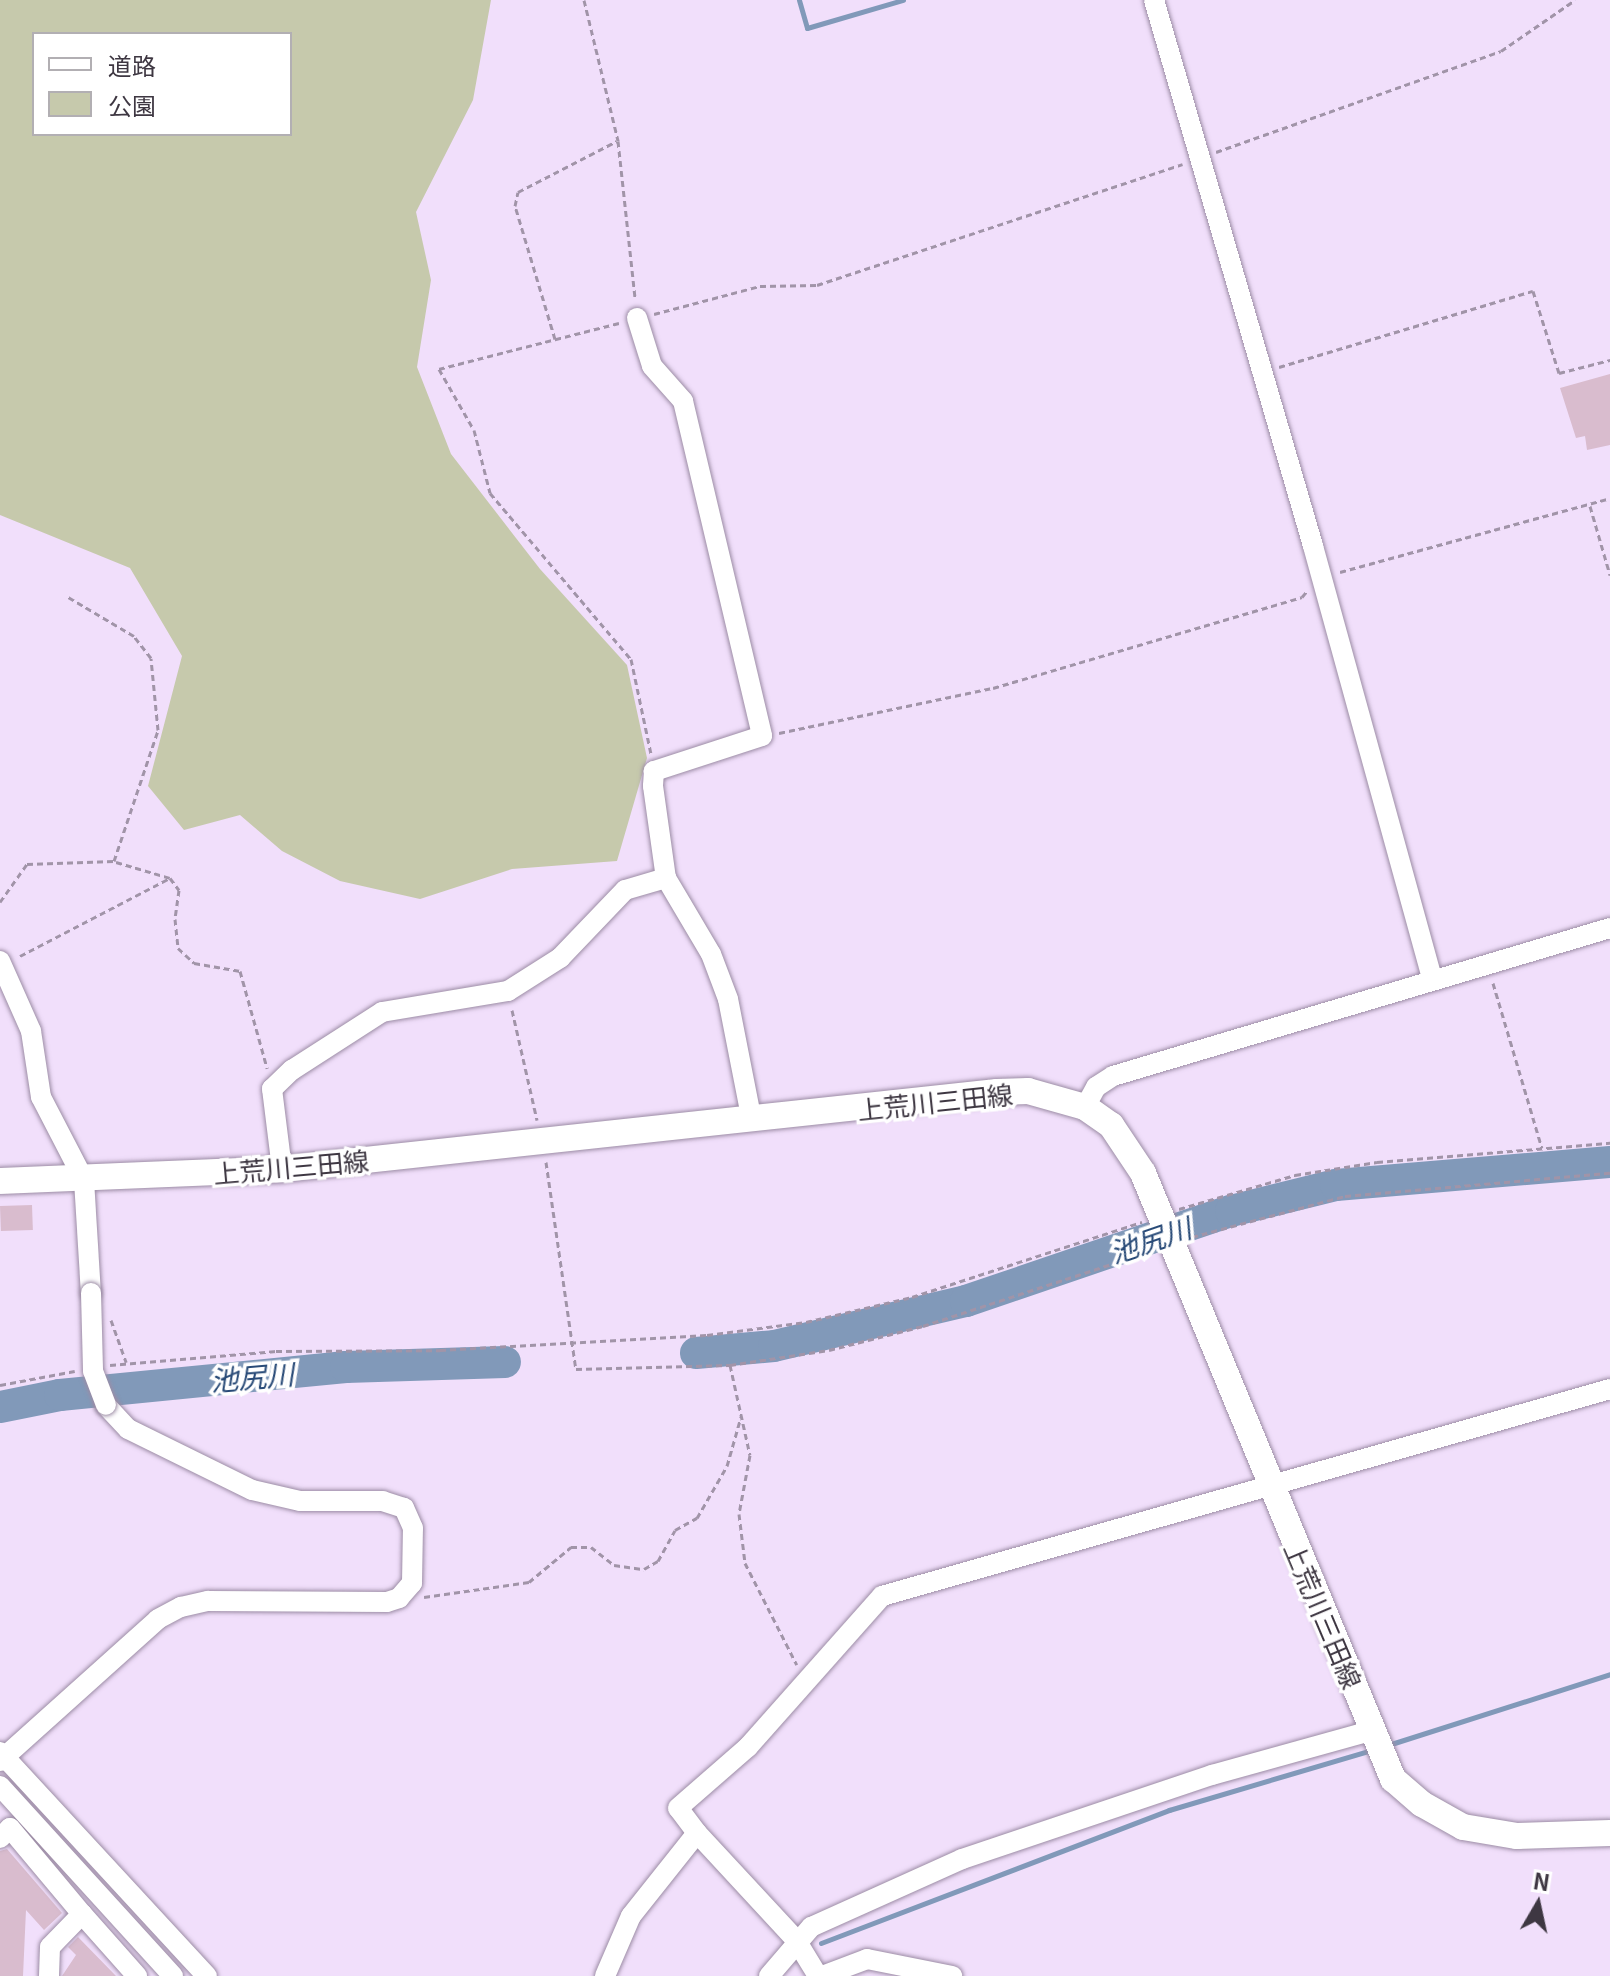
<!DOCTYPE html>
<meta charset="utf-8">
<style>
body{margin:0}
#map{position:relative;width:1610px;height:1976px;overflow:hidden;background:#f1dffb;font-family:Georgia,"Noto Sans JP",serif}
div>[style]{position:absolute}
.green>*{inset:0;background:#c6c9ac}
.stream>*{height:5px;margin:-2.5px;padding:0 2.5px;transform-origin:2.5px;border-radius:2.5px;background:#8199b9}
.river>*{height:32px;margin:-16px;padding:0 16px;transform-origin:16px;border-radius:16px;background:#8199b9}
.building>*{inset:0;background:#d9bcce;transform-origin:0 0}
.path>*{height:3px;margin-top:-1.5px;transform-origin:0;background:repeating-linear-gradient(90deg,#a194a8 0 6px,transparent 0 10px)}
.roads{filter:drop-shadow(0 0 2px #9c8ca5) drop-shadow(0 0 2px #9c8ca5)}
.minor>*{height:20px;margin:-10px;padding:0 10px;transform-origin:10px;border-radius:10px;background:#fff}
.major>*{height:26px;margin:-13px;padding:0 13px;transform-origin:13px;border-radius:13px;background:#fff}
.bridges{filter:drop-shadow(0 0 2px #9c8ca5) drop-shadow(0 0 2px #9c8ca5)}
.minor-bridge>*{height:20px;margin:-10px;padding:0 10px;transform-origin:10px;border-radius:10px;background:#fff}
span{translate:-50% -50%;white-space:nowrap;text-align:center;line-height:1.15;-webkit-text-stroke:7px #fff;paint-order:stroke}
.street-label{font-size:26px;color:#3e3742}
.water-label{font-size:28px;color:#284a77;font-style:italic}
.legend{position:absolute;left:32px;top:32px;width:260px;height:104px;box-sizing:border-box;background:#fff;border:2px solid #b2afb3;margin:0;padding:10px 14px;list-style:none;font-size:24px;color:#3e3742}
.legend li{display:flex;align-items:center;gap:16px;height:40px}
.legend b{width:40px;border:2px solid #b2afb3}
.north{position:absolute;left:1498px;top:1864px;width:80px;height:80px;-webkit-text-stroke:6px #fff;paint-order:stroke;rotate:9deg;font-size:22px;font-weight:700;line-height:32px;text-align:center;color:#3e3742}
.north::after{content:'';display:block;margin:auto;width:28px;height:36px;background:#3e3742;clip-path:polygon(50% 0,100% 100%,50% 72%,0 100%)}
</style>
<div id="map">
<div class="green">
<i style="clip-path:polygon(evenodd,0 0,491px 0,473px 100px,416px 212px,431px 280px,417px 367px,451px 454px,540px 569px,627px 665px,647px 758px,617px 861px,512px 869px,420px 899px,340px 881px,282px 851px,240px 815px,184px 830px,148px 786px,182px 656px,130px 568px,0 515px,0 0,34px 34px,290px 34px,290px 134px,34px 134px,34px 34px)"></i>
</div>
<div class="stream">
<i style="left:799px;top:0;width:29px;rotate:74deg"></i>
<i style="left:807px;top:28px;width:100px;rotate:-16.3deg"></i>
<i style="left:1388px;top:1745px;width:233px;rotate:-17.7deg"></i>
<i style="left:821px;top:1943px;width:373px;rotate:-20.9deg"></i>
<i style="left:1169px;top:1810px;width:211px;rotate:-16.5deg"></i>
</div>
<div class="river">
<i style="left:696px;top:1353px;width:78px;rotate:-5.1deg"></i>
<i style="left:774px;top:1346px;width:197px;rotate:-13.2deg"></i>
<i style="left:966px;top:1301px;width:280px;rotate:-18.8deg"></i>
<i style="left:1231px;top:1211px;width:108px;rotate:-13.9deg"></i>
<i style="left:1336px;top:1185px;width:275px;rotate:-4.8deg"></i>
<i style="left:0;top:1407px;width:61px;rotate:-11.3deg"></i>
<i style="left:60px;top:1395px;width:287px;rotate:-5.6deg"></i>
<i style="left:346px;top:1367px;width:159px;rotate:-1.8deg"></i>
</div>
<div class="building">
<i style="clip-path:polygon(1610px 374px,1610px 445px,1587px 450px,1585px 436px,1576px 438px,1560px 388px)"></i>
<i style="left:32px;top:1205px;width:25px;height:32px;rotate:88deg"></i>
<i style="clip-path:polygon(7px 1849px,62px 1913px,44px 1930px,26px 1910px,23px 1976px,0 1976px,0 1851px)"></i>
<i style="clip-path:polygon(78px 1937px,116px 1976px,62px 1976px,76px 1955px,68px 1947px)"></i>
</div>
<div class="path">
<i style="left:584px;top:0;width:145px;rotate:76.4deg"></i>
<i style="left:618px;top:141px;width:158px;rotate:83.8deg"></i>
<i style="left:1216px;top:152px;width:302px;rotate:-19.5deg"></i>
<i style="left:1501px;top:51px;width:90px;rotate:-34.6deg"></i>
<i style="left:654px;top:314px;width:110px;rotate:-14.8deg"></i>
<i style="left:760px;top:286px;width:57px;rotate:-1deg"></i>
<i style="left:817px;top:285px;width:385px;rotate:-18.3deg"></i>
<i style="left:619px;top:323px;width:186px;rotate:165.7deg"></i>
<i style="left:439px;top:369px;width:70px;rotate:60.2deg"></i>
<i style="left:474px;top:430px;width:65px;rotate:75.7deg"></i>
<i style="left:490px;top:493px;width:218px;rotate:49.7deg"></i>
<i style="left:631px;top:659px;width:97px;rotate:78.1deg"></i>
<i style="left:555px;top:339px;width:139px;rotate:-106.7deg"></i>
<i style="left:515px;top:206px;width:14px;rotate:-78deg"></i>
<i style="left:518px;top:192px;width:111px;rotate:-27.3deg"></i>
<i style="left:1279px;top:367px;width:265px;rotate:-16.7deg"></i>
<i style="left:1533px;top:291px;width:86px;rotate:72.4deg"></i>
<i style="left:1559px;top:373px;width:53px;rotate:-14.3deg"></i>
<i style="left:1590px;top:506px;width:72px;rotate:73.8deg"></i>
<i style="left:1340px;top:572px;width:280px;rotate:-15.3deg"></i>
<i style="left:779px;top:733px;width:219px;rotate:-11.9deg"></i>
<i style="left:993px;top:688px;width:322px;rotate:-16.4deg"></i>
<i style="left:1302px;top:597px;width:8px;rotate:-50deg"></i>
<i style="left:116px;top:862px;width:56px;rotate:16.5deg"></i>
<i style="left:0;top:902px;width:47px;rotate:-54.6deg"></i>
<i style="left:27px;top:864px;width:87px;rotate:-2deg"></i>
<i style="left:114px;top:861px;width:138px;rotate:-71.4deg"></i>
<i style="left:158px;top:730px;width:72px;rotate:-95.6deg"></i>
<i style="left:151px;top:658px;width:28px;rotate:-128deg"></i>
<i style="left:134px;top:636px;width:77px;rotate:-149.4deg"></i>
<i style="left:20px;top:956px;width:169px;rotate:-27.5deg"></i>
<i style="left:170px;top:878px;width:15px;rotate:53deg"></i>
<i style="left:179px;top:890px;width:29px;rotate:98deg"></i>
<i style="left:175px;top:919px;width:29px;rotate:84deg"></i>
<i style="left:178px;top:948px;width:22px;rotate:43deg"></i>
<i style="left:194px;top:963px;width:47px;rotate:9.9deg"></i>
<i style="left:240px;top:971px;width:101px;rotate:74.4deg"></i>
<i style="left:1493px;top:983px;width:172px;rotate:73.5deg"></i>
<i style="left:512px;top:1010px;width:113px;rotate:77.2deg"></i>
<i style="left:546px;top:1162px;width:209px;rotate:81.8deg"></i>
<i style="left:576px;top:1369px;width:154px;rotate:-1.5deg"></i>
<i style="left:730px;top:1365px;width:92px;rotate:77.5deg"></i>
<i style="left:750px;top:1455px;width:60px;rotate:100.6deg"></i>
<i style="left:739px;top:1514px;width:49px;rotate:83deg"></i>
<i style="left:745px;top:1563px;width:114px;rotate:63deg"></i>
<i style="left:1179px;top:1209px;width:121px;rotate:-16.3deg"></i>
<i style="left:1295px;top:1175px;width:83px;rotate:-9deg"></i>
<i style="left:1377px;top:1162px;width:234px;rotate:-4.7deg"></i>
<i style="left:1192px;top:1237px;width:158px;rotate:-15deg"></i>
<i style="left:1345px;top:1196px;width:266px;rotate:-5deg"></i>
<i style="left:111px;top:1320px;width:45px;rotate:70.3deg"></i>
<i style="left:110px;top:1365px;width:167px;rotate:-4.8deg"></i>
<i style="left:276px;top:1351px;width:164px;rotate:-0.3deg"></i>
<i style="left:440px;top:1350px;width:267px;rotate:-3.2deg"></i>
<i style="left:707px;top:1335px;width:100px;rotate:-7.5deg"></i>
<i style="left:806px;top:1322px;width:109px;rotate:-13.3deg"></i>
<i style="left:912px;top:1297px;width:242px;rotate:-18.1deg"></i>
<i style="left:730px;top:1365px;width:100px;rotate:-8.6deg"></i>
<i style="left:829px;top:1350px;width:97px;rotate:-14.3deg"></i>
<i style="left:923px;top:1326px;width:240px;rotate:-18.2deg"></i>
<i style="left:0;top:1385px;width:76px;rotate:-10.6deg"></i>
<i style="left:424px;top:1597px;width:106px;rotate:-8.1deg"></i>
<i style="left:529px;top:1582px;width:55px;rotate:-39.8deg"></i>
<i style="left:571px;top:1547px;width:20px"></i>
<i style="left:591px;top:1547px;width:29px;rotate:38deg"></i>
<i style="left:614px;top:1565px;width:30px;rotate:8deg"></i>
<i style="left:644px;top:1569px;width:16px;rotate:-30deg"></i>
<i style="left:658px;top:1561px;width:35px;rotate:-61deg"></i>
<i style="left:675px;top:1530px;width:25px;rotate:-29deg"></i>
<i style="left:697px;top:1518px;width:60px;rotate:-60deg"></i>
<i style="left:727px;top:1466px;width:51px;rotate:-74.1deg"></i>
</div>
<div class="roads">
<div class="minor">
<i style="left:1154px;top:0;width:569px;rotate:73.76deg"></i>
<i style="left:1313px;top:546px;width:448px;rotate:74.6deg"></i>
<i style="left:637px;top:318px;width:50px;rotate:72.6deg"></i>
<i style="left:652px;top:366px;width:47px;rotate:48.5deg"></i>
<i style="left:683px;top:401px;width:344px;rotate:76.7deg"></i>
<i style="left:762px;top:736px;width:114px;rotate:162deg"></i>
<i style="left:654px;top:771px;width:15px;rotate:94deg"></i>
<i style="left:653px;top:786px;width:93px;rotate:82deg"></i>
<i style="left:666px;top:878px;width:88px;rotate:59.4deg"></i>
<i style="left:711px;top:954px;width:48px;rotate:69.3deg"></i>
<i style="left:728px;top:999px;width:124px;rotate:78.9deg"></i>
<i style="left:0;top:961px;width:77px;rotate:66.1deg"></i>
<i style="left:31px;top:1031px;width:67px;rotate:81.4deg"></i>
<i style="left:41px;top:1097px;width:93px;rotate:62.6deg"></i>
<i style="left:84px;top:1180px;width:113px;rotate:86.5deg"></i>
<i style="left:1085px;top:1107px;width:23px;rotate:-61deg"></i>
<i style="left:1096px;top:1087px;width:20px;rotate:-33deg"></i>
<i style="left:1113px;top:1076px;width:519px;rotate:-16.58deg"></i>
<i style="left:282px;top:1169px;width:81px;rotate:-97.1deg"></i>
<i style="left:272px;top:1089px;width:28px;rotate:-44deg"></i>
<i style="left:292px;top:1070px;width:107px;rotate:-32.8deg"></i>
<i style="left:382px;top:1012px;width:128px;rotate:-9.5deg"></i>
<i style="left:508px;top:991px;width:62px;rotate:-32.4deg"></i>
<i style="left:560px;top:958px;width:94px;rotate:-46.3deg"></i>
<i style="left:625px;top:890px;width:43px;rotate:-16.3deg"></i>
<i style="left:0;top:1752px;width:305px;rotate:47.3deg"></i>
<i style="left:0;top:1761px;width:212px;rotate:-41.9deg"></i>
<i style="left:158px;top:1619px;width:26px;rotate:-28deg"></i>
<i style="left:181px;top:1607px;width:28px;rotate:-13deg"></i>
<i style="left:208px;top:1601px;width:179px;rotate:0.3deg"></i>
<i style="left:387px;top:1602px;width:13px;rotate:-18deg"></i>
<i style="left:399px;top:1598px;width:20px;rotate:-49deg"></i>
<i style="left:412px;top:1583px;width:55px;rotate:-89deg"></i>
<i style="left:413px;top:1528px;width:22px;rotate:-114deg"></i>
<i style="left:404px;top:1508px;width:22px;rotate:-162deg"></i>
<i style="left:383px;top:1501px;width:83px;rotate:180deg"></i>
<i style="left:300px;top:1501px;width:49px;rotate:-167.1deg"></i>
<i style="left:252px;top:1490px;width:138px;rotate:-153.8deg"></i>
<i style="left:128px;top:1429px;width:33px;rotate:-133deg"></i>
<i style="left:0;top:1786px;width:257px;rotate:47.7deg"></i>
<i style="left:697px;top:1833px;width:146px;rotate:47.2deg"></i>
<i style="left:796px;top:1940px;width:42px;rotate:58.6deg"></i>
<i style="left:0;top:1838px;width:14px;rotate:-45deg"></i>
<i style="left:10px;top:1828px;width:112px;rotate:50.1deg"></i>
<i style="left:82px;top:1914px;width:46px;rotate:134.1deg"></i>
<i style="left:50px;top:1947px;width:29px;rotate:92deg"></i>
<i style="left:82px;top:1914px;width:83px;rotate:48.4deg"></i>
<i style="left:605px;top:1976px;width:65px;rotate:-66.6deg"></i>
<i style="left:631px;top:1916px;width:106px;rotate:-51.5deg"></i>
<i style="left:697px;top:1833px;width:31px;rotate:-127deg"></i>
<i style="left:678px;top:1808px;width:93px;rotate:-41.1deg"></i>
<i style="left:748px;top:1747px;width:202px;rotate:-48.4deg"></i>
<i style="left:882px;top:1596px;width:757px;rotate:-15.87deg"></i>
<i style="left:769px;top:1976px;width:65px;rotate:-49.4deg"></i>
<i style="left:811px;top:1927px;width:166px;rotate:-24.2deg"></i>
<i style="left:962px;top:1859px;width:264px;rotate:-18.6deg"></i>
<i style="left:1212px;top:1775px;width:165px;rotate:-15.5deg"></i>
<i style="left:822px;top:1976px;width:48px;rotate:-20.7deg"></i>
<i style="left:867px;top:1959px;width:87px;rotate:11.3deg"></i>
</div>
<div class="major">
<i style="left:0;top:1181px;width:282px;rotate:-2.4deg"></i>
<i style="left:282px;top:1169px;width:719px;rotate:-6.15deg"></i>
<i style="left:997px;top:1092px;width:31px;rotate:-2deg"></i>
<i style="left:1028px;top:1091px;width:59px;rotate:15.7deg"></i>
<i style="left:1085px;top:1107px;width:32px;rotate:35deg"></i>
<i style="left:1111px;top:1125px;width:58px;rotate:56.3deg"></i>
<i style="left:1143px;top:1173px;width:656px;rotate:67.58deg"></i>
<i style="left:1393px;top:1779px;width:38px;rotate:41deg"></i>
<i style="left:1422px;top:1804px;width:47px;rotate:29.3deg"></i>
<i style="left:1463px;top:1827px;width:55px;rotate:9.5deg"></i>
<i style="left:1517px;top:1836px;width:93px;rotate:-1.8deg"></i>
</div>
</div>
<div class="bridges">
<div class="minor-bridge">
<i style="left:91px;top:1293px;width:78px;rotate:88.5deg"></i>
<i style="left:93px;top:1371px;width:36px;rotate:69deg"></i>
</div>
</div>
<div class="street-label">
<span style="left:935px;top:1101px;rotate:-6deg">上荒川三田線</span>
<span style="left:291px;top:1166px;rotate:-5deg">上荒川三田線</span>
<span style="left:1324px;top:1615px;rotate:67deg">上荒川三田線</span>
</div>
<div class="water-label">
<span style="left:1150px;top:1239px;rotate:-19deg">池尻川</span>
<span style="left:252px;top:1376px;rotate:-5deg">池尻川</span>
</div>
<ul class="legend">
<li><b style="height:10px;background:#fff"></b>道路</li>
<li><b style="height:22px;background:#c6c9ac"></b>公園</li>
</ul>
<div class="north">N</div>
</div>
